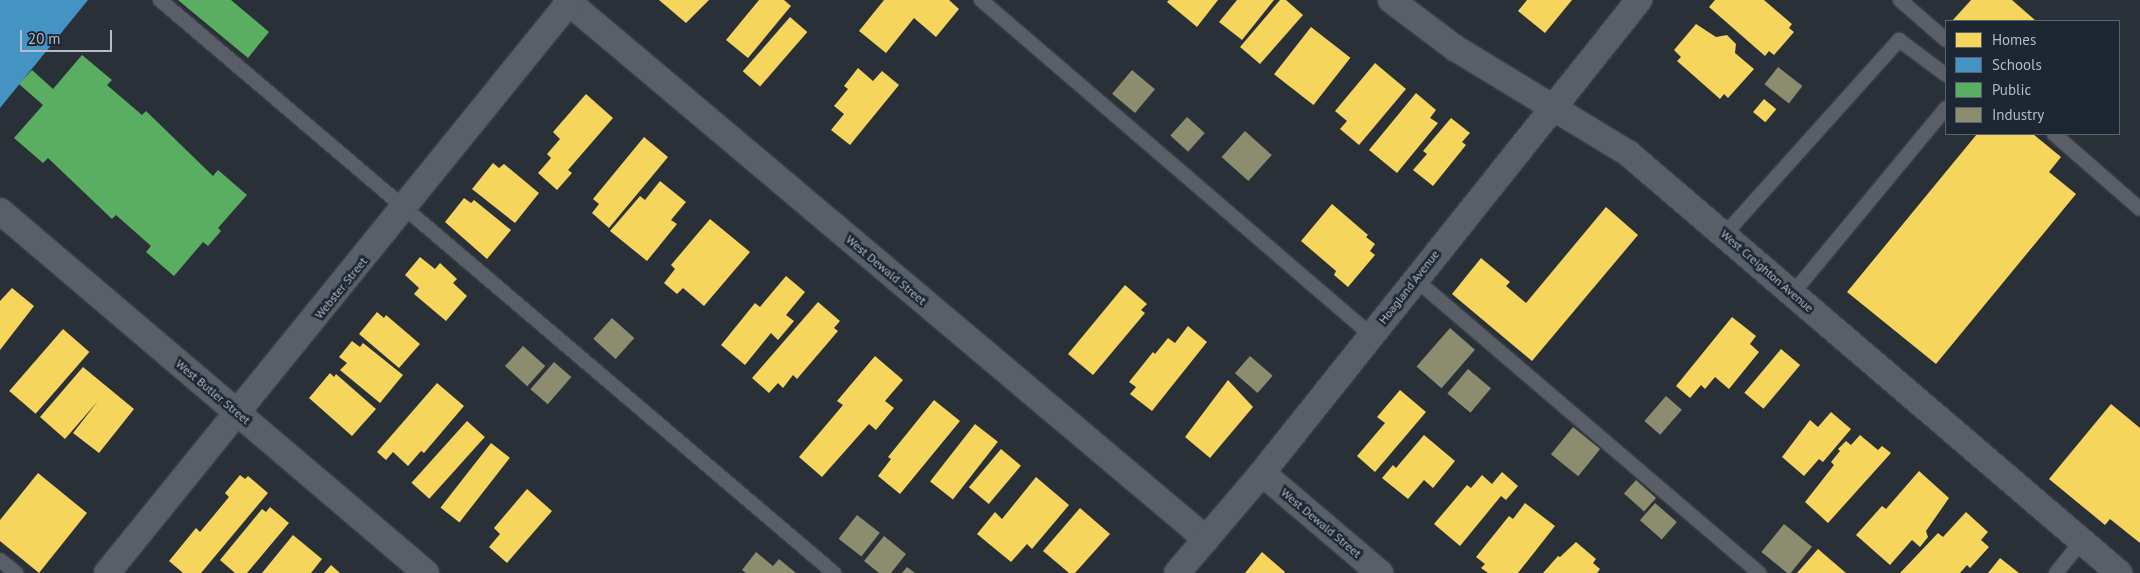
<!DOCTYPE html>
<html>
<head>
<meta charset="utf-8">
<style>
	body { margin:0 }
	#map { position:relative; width:2140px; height:573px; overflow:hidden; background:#2a3038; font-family:"PT Sans",sans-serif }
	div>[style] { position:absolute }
	.homes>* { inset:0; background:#f6d55c; transform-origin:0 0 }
	.schools>* { inset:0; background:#4393c3 }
	.public>* { inset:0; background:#5aae61 }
	.industry>* { inset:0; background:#8c8c6e; transform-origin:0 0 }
	.roads { filter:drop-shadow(0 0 1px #484c53) drop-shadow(0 0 1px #484c53) }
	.service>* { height:14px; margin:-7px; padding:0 7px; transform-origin:7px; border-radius:7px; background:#5a5e66 }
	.minor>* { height:26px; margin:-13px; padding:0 13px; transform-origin:13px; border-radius:13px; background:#5a5e66 }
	span { translate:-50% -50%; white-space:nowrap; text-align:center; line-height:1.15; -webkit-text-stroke:5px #1d2633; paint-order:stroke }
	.street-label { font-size:12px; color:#b4bcc9 }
	.legend { position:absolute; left:1945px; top:20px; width:175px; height:115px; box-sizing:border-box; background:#1d2633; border:1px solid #59626f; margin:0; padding:6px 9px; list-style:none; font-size:15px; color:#b4bcc9 }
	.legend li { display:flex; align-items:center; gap:10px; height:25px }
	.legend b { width:25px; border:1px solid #59626f }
	.scale { position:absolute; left:20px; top:30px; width:92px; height:22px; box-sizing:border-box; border:2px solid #b4bcc9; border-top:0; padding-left:6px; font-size:15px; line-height:18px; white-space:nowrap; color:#b4bcc9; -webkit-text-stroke:4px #1d2633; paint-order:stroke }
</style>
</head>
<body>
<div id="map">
	<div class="homes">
		<div style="clip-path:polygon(659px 0,709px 0,686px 23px)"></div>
		<div style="clip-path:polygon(759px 0,784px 0,791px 6px,748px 58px,726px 40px)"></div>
		<div style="clip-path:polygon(884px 0,949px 0,959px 9px,936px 37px,914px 18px,886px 53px,859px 31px)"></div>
		<div style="clip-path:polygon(1169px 0,1218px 0,1197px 27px,1167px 2px)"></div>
		<div style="clip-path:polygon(1237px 0,1274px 0,1242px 40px,1219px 22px)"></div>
		<div style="clip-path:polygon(1280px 0,1286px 0,1303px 15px,1260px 64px,1240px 47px)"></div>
		<div style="clip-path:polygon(1527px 0,1572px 0,1545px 33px,1518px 11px)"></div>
		<div style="clip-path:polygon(1715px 0,1764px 0,1792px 24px,1789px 28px,1794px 32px,1774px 55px,1769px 51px,1765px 56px,1709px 7px)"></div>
		<div style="clip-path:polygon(1971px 0,2012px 0,2036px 21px,1952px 21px)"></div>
		<div style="left:790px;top:17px;width:23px;height:72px;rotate:41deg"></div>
		<div style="clip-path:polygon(1696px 24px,1716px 37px,1727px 35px,1736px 44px,1735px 53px,1754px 69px,1728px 98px,1724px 94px,1720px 99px,1677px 61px,1681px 57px,1674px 50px)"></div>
		<div style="left:1311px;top:27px;width:50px;height:60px;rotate:38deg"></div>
		<div style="clip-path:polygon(1375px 63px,1406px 89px,1359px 145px,1340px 129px,1347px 121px,1335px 111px)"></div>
		<div style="clip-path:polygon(858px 68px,873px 81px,882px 71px,899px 85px,850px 145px,831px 130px,844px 114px,834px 106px,848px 89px,844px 86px)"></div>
		<div style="clip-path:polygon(1416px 93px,1436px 110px,1430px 118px,1438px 123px,1397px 173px,1369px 150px)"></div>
		<div style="clip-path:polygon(586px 94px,613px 118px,568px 170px,572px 173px,557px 190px,538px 173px,551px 158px,547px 154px,560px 139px,553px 132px)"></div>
		<div style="left:1764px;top:99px;width:16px;height:17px;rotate:40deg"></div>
		<div style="clip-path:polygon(1451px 118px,1470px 133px,1462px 142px,1466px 145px,1433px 186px,1413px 170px,1427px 154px,1423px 151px)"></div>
		<div style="clip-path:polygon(1977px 134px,2033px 134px,2061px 157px,2049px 172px,2076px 194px,1936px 364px,1847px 292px)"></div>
		<div style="clip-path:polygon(644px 137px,668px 157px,609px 228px,592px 213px,599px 204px,593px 199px)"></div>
		<div style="clip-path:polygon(493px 163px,499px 168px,504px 164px,539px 193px,515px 223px,472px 189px)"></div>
		<div style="clip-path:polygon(660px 181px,686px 202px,671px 220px,677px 224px,647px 261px,610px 231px,640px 196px,645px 200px)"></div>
		<div style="clip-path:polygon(464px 198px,471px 203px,474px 200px,511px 230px,487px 259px,445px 222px)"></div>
		<div style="clip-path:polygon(1332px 204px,1368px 235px,1366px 237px,1375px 244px,1370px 251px,1375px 255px,1348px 287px,1334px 275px,1336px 271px,1301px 241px)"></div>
		<div style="clip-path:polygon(1606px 207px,1638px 235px,1532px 361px,1452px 294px,1481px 258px,1510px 282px,1506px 286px,1526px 303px)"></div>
		<div style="clip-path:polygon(710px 219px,750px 252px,704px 306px,683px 288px,677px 294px,664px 283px,675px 269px,671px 265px)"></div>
		<div style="clip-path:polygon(420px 257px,435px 269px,440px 263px,457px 279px,453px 283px,467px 296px,446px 321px,414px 294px,419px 288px,405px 275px)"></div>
		<div style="clip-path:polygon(786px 276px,805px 292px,786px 315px,794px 321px,778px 340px,771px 333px,745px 365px,721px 345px,755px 303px,760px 307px)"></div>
		<div style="clip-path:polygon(1125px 285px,1147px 304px,1141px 310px,1145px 313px,1093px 375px,1068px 354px)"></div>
		<div style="clip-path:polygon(12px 288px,34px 306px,0 350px,0 301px)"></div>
		<div style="clip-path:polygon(818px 302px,840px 321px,834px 328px,838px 331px,797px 379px,793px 375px,783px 388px,778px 383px,769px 393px,752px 378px)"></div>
		<div style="clip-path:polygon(377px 312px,384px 318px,386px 315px,420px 344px,399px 368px,359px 334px)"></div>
		<div style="clip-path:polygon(1732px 317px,1756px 336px,1750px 344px,1759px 352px,1729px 389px,1715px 377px,1705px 389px,1701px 385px,1690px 398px,1676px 386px)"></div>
		<div style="clip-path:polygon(1188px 326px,1207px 342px,1152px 411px,1130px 394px,1136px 387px,1129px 382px,1153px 352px,1155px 354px,1168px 338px,1175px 343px)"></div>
		<div style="left:63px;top:329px;width:35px;height:82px;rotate:41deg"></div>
		<div style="clip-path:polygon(352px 341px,360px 347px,363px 343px,403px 375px,380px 403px,340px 370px,347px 363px,339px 357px)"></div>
		<div style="left:1781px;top:349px;width:25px;height:57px;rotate:40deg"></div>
		<div style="clip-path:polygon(875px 356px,903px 380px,885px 401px,894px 408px,876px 430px,869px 424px,822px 477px,799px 457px,843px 405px,837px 401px)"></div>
		<div style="clip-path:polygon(83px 367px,134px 409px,99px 453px,73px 433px,98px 401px,65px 439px,40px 417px)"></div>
		<div style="clip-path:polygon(330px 373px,334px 377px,336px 374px,376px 409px,352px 436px,309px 398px)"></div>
		<div style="clip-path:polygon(1228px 380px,1253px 407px,1210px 458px,1185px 437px)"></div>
		<div style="clip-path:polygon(437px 383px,464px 406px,424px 453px,421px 451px,408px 466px,393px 452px,386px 460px,377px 452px)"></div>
		<div style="clip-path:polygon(1400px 390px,1426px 412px,1375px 472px,1357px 456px,1385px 423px,1377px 417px)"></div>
		<div style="clip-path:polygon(934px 400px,960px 421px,900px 494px,878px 476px,891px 459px,888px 457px)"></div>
		<div style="clip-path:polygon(2111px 404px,2140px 428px,2140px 543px,2110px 519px,2105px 525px,2049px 479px)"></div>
		<div style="clip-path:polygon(1831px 412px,1851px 429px,1823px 462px,1819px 459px,1804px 476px,1782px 457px,1810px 420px,1818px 427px)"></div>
		<div style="left:467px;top:421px;width:24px;height:83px;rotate:42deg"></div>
		<div style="left:975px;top:424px;width:29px;height:73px;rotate:38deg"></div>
		<div style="clip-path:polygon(1424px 435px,1455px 461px,1433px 488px,1424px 480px,1408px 499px,1382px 478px,1393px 465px,1396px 468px)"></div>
		<div style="clip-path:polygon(1860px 435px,1878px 450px,1882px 446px,1891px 453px,1828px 523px,1805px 502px,1834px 465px,1831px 462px,1840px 451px,1838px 449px,1846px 441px,1851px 445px)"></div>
		<div style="left:491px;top:443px;width:24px;height:82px;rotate:38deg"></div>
		<div style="left:1001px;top:449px;width:26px;height:50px;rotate:40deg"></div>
		<div style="clip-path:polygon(1919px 471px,1949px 498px,1926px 531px,1928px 537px,1920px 547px,1912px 540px,1890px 565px,1856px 535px,1882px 506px,1886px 509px)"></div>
		<div style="clip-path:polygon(1502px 472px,1518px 486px,1506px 500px,1501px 496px,1460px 546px,1434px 524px,1467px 485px,1471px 488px,1482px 475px,1492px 484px)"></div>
		<div style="clip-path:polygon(38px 473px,87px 513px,39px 573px,0 541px,0 520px)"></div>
		<div style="clip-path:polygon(240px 475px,245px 479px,248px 476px,268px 493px,201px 573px,183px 573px,169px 561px,196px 528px,200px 532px,229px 497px,225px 493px)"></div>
		<div style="clip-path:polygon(1036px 477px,1069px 505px,1032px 549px,1027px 544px,1011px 562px,977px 534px,995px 512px,1002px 519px)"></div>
		<div style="clip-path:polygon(527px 489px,552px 511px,507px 563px,489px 547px,500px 534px,494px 528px)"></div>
		<div style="clip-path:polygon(1525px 503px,1555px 526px,1518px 573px,1488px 573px,1481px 568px,1485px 564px,1476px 557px,1509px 516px,1513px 519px)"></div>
		<div style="clip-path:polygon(270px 507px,289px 523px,247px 573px,235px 573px,220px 560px,262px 509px,266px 512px)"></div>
		<div style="clip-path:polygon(1080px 508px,1110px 534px,1075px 573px,1069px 573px,1043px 551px)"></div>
		<div style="clip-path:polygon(1966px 512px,1988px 532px,1981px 540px,1989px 547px,1970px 568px,1967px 565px,1960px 573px,1900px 573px,1938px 533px,1943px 537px)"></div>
		<div style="clip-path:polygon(293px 535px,322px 559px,311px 573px,262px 573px)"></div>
		<div style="clip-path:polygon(1576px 542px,1596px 559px,1593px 563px,1600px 569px,1597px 573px,1543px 573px,1558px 556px,1560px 557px)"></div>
		<div style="clip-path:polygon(1818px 549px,1846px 573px,1797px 573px)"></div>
		<div style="clip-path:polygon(1262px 552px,1285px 572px,1284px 573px,1245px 573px)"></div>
		<div style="clip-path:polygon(2000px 558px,2019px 573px,1988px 573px)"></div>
		<div style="clip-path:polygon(331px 565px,340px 573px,324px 573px)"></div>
	</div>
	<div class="schools">
		<div style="clip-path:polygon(0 0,88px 0,0 108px)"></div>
	</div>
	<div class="public">
		<div style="clip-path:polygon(178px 0,231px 0,269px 32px,248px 58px)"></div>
		<div style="clip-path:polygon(82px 55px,112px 80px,107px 85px,142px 115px,146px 111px,213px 176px,218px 170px,247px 195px,218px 228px,221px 231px,208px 246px,203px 242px,174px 276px,146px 252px,151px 246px,116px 215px,112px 219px,48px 158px,43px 163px,14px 138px,43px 105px,19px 84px,32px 70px,53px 89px)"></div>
	</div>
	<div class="industry">
		<div style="left:1778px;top:67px;width:31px;height:22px;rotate:38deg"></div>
		<div style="left:1132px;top:70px;width:30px;height:31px;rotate:40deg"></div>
		<div style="left:1187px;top:117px;width:24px;height:25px;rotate:42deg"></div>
		<div style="left:1245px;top:131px;width:36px;height:35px;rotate:42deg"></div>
		<div style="left:612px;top:318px;width:30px;height:28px;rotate:42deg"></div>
		<div style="left:1450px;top:328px;width:33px;height:51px;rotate:41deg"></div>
		<div style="left:523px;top:346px;width:30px;height:27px;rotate:42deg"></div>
		<div style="left:1250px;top:356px;width:30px;height:23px;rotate:41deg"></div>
		<div style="left:554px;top:362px;width:23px;height:36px;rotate:41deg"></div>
		<div style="left:1468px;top:369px;width:30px;height:32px;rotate:40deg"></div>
		<div style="left:1666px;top:396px;width:21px;height:33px;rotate:41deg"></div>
		<div style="left:1573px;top:427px;width:35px;height:35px;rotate:39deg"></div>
		<div style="left:1636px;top:480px;width:27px;height:18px;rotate:42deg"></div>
		<div style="left:1655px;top:503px;width:29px;height:23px;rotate:41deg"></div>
		<div style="left:857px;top:515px;width:29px;height:30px;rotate:38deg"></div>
		<div style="left:1784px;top:524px;width:36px;height:36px;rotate:39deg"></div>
		<div style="clip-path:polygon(884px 536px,906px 554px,891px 573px,879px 573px,864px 561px)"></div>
		<div style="clip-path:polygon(756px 552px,773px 566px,779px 559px,796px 573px,746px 573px,742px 570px)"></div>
		<div style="clip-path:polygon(907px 567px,915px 573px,902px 573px)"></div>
	</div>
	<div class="roads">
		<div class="service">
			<div style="left:160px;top:0;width:885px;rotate:40.37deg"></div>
			<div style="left:981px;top:0;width:514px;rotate:40.66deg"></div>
			<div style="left:1900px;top:0;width:61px;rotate:41deg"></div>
			<div style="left:2054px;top:134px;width:114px;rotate:41.1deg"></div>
			<div style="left:1725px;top:234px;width:261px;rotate:-48.1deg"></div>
			<div style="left:1899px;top:40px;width:59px;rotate:36.7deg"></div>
			<div style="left:1415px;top:279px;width:453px;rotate:40.5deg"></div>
			<div style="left:1793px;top:293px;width:240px;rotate:-50.4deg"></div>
			<div style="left:0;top:560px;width:21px;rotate:39deg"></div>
			<div style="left:2056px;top:573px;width:41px;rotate:-50.9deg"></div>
		</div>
		<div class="minor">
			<div style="left:566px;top:0;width:837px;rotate:40.1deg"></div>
			<div style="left:1391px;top:0;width:80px;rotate:36.9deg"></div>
			<div style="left:1455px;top:48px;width:204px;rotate:31.3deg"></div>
			<div style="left:1629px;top:154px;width:645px;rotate:40.53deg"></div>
			<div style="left:0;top:211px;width:559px;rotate:40.36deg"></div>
			<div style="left:1262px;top:473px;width:155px;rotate:40.3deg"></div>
			<div style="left:107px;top:573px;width:737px;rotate:-51deg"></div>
			<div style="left:1177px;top:573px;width:131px;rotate:-49.6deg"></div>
			<div style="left:1262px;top:473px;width:605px;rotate:-51.44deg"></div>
		</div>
	</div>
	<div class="street-label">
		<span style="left:886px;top:270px;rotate:40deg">West Dewald Street</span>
		<span style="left:1767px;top:271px;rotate:41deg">West Creighton Avenue</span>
		<span style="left:1409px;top:287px;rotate:-52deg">Hoagland Avenue</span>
		<span style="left:341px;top:288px;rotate:-51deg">Webster Street</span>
		<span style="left:213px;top:392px;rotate:40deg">West Butler Street</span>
		<span style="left:1321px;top:523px;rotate:40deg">West Dewald Street</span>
	</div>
	<ul class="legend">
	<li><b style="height:14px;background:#f6d55c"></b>Homes</li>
	<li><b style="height:14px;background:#4393c3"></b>Schools</li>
	<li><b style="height:14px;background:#5aae61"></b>Public</li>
	<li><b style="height:14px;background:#8c8c6e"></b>Industry</li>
	</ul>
	<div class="scale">20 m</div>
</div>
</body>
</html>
